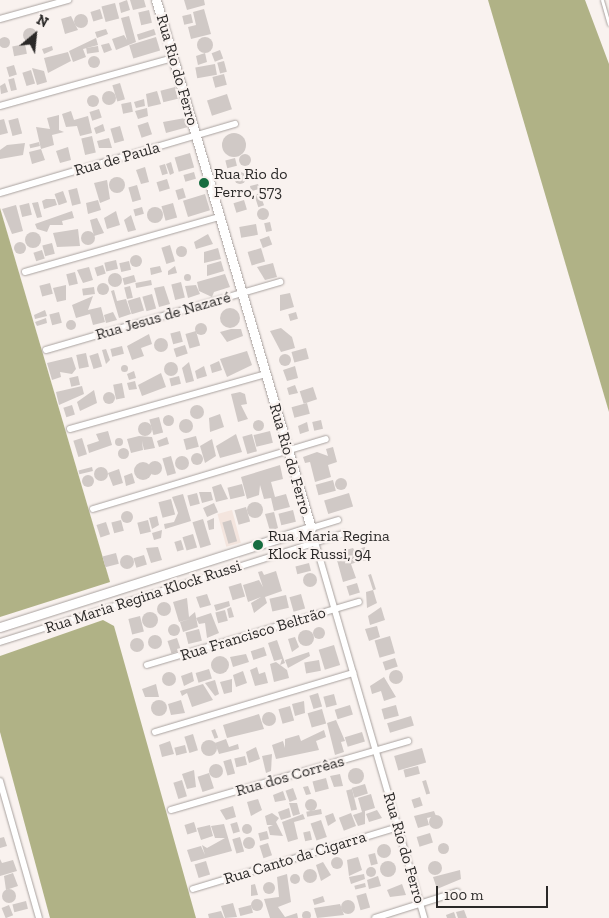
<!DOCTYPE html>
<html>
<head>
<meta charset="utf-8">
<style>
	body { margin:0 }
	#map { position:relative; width:609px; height:918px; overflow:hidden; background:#f9f2ef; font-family:"Zilla Slab",serif }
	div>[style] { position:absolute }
	.built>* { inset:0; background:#f4e5de; transform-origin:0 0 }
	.forest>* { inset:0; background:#b0b286 }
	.building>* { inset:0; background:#d0c9c6; transform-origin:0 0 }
	.round { border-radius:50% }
	.roads { filter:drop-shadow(0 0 1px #a8a19e) drop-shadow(0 0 1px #a8a19e) }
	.service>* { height:3px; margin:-1.5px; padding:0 1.5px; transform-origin:1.5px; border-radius:1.5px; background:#fff }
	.minor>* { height:6px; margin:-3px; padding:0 3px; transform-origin:3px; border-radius:3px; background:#fff }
	.tertiary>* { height:9px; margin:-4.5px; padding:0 4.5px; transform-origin:4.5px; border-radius:4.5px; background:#fff }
	.dots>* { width:14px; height:14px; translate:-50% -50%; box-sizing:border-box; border:2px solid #f9f2ef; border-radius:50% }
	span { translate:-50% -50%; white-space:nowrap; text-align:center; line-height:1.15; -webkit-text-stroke:4.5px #f9f2ef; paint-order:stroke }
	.street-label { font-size:16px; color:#2b2928 }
	.poi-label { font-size:16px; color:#2b2928 }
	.left { translate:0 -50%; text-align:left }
	.north { position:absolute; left:10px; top:10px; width:50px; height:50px; -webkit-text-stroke:4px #f9f2ef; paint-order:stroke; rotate:28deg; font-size:14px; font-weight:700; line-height:20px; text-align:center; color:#2b2928 }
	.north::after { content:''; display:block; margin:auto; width:18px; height:22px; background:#2b2928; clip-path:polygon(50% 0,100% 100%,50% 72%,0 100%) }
	.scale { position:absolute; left:436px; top:886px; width:112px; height:22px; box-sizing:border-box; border:2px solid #2b2928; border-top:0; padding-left:6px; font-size:15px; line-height:18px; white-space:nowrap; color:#2b2928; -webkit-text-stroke:4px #f9f2ef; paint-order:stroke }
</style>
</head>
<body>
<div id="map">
	<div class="built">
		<div style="left:232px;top:510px;width:34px;height:15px;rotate:75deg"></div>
	</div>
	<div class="forest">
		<div style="clip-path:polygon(488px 0,585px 0,609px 64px,609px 412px)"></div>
		<div style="clip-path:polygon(0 208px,110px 582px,0 617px)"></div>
		<div style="clip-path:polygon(103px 620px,114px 626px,196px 918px,50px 918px,0 732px,0 656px)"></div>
	</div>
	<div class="building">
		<div style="clip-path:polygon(127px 0,130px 10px,121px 13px,119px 3px)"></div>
		<div style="clip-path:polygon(130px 0,144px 0,146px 7px,133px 10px)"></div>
		<div style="clip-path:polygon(184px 0,204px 0,205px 5px,187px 10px)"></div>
		<div style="left:115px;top:3px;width:16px;height:14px;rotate:75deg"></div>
		<div style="left:100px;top:9px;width:10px;height:10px;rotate:73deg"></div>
		<div style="clip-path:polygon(204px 9px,211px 34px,191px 39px,188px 27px,196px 25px,193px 12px)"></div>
		<div style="left:149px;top:10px;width:13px;height:11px;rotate:77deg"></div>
		<div style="left:191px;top:14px;width:9px;height:9px;rotate:77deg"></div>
		<div class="round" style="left:74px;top:14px;width:14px;height:14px"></div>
		<div style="clip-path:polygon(71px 16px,78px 30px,65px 34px,61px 19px)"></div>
		<div style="clip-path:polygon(129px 16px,136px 42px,116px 50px,112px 39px,124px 35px,127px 40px,121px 18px)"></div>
		<div class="round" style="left:23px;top:28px;width:14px;height:14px"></div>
		<div style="clip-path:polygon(106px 29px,108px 34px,97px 38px,95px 32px)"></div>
		<div style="left:154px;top:29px;width:6px;height:18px;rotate:72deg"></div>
		<div class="round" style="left:-1.5px;top:36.5px;width:11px;height:11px"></div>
		<div style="left:156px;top:37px;width:14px;height:28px;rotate:73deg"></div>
		<div class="round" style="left:197px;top:37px;width:16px;height:16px"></div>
		<div style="clip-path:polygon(96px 38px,98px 45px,83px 49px,86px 57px,73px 62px,69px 51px)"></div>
		<div style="clip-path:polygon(109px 43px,112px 50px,104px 53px,101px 45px)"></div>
		<div style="left:25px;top:44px;width:10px;height:13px;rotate:79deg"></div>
		<div style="clip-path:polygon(52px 46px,53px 50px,44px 54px,42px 49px)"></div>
		<div style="left:98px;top:46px;width:6px;height:12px;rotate:81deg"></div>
		<div style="left:220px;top:50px;width:9px;height:9px;rotate:69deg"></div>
		<div style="clip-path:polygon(68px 52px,71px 61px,48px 73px,44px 58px)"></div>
		<div style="clip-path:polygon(205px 53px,207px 62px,198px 65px,196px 56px)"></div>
		<div class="round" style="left:88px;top:56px;width:12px;height:12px"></div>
		<div style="left:224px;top:61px;width:11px;height:7px;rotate:75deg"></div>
		<div style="left:215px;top:64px;width:11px;height:20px;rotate:80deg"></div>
		<div style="left:14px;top:65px;width:10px;height:8px;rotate:73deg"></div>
		<div style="clip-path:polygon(32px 68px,44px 71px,47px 82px,37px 85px)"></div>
		<div style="left:31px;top:70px;width:14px;height:9px;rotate:73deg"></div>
		<div style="left:224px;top:74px;width:11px;height:12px;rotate:75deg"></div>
		<div style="left:14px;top:78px;width:12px;height:6px;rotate:76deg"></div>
		<div style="clip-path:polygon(5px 83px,8px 92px,1px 94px,0 86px)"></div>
		<div style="left:120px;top:83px;width:17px;height:8px;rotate:73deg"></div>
		<div style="left:175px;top:87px;width:12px;height:15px;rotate:76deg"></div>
		<div style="clip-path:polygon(157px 91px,161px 104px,148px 107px,146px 94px)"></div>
		<div class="round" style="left:102px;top:91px;width:14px;height:14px"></div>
		<div style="left:227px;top:94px;width:16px;height:21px;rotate:72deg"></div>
		<div class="round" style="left:87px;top:95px;width:12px;height:12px"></div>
		<div style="clip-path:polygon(144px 99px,145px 106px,136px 108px,134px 102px)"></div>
		<div style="left:131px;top:102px;width:10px;height:10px;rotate:79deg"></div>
		<div style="clip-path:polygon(147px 108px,148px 116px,138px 119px,135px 111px)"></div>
		<div style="left:99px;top:109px;width:9px;height:10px;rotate:72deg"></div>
		<div style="clip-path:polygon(71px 111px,74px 120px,88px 116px,92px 133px,80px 136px,77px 126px,66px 127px,62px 114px)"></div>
		<div style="clip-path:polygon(59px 115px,59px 130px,64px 132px,52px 135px,54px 145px,41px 149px,36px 127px,50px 129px,47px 118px)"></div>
		<div style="left:18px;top:118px;width:16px;height:10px;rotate:75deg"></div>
		<div style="clip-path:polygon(185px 118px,188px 127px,166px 133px,163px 122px)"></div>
		<div style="clip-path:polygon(4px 119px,8px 133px,0 135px,0 120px)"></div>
		<div style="left:148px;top:122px;width:13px;height:11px;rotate:72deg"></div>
		<div style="clip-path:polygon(103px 124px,105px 131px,96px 134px,94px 128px)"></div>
		<div style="left:120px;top:126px;width:15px;height:10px;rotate:74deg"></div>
		<div class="round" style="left:222px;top:133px;width:24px;height:24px"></div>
		<div style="left:92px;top:136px;width:17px;height:11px;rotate:77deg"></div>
		<div style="clip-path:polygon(109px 138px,112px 148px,99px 148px,97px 141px)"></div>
		<div style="left:39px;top:142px;width:4px;height:10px;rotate:76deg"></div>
		<div style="clip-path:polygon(25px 143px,23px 155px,0 159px,0 150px,7px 145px)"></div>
		<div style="clip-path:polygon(68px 147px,71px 160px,60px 163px,56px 151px)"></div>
		<div style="clip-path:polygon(41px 149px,45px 160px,32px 164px,29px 152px)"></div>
		<div style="left:190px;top:153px;width:15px;height:16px;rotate:74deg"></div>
		<div class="round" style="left:239px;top:154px;width:12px;height:12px"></div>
		<div style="left:235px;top:158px;width:8px;height:10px;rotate:76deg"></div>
		<div style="clip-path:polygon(171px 162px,174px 173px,170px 175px,166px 164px)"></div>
		<div style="left:165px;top:164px;width:10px;height:6px;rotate:73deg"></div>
		<div style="clip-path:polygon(145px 167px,149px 182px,141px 184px,136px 170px)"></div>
		<div class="round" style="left:234px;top:172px;width:12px;height:12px"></div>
		<div style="left:194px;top:172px;width:7px;height:11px;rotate:74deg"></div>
		<div class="round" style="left:109px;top:177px;width:16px;height:16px"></div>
		<div style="left:167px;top:179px;width:10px;height:11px;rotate:73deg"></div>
		<div style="clip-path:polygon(107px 180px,110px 199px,100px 203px,94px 183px)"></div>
		<div style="clip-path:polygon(258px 184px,260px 189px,251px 191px,250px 186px)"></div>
		<div style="left:137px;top:185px;width:15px;height:9px;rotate:74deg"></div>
		<div style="left:77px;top:188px;width:16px;height:9px;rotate:76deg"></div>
		<div style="left:183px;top:188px;width:10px;height:8px;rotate:73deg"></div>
		<div style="left:63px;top:191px;width:12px;height:9px;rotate:70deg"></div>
		<div style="left:260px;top:193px;width:13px;height:6px;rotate:72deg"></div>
		<div style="left:205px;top:194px;width:17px;height:23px;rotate:73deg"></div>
		<div style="clip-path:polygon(46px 199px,55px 199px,57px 205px,44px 209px,42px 201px)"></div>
		<div style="clip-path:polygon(98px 200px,101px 210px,88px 214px,86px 203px)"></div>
		<div style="left:244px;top:200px;width:10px;height:11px;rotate:73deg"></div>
		<div style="clip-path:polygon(38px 202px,42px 217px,37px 218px,32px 203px)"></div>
		<div style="left:29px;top:203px;width:12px;height:10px;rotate:76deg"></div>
		<div style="left:173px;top:203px;width:15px;height:12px;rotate:74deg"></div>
		<div style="clip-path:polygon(16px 205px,23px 231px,12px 234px,2px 209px)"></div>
		<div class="round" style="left:147px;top:207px;width:16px;height:16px"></div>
		<div style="left:142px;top:207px;width:7px;height:9px;rotate:74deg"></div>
		<div class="round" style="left:257px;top:208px;width:12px;height:12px"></div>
		<div style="clip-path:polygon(72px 211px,74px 218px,62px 221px,63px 225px,50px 225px,47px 232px,37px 229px,35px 224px)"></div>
		<div style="clip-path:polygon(116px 211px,120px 225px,107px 229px,104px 218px)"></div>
		<div style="clip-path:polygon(131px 215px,136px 230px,128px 232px,124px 220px)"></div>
		<div style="clip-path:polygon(97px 218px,104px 233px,94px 236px,90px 220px)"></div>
		<div style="left:270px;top:222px;width:9px;height:6px;rotate:77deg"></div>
		<div style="left:256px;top:224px;width:11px;height:17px;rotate:80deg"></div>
		<div style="clip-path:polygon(78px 229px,80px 246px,57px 247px,53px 233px)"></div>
		<div class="round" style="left:81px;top:231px;width:14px;height:14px"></div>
		<div class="round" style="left:25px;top:232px;width:16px;height:16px"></div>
		<div style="clip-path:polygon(208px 234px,213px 244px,196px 249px,194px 242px)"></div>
		<div style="left:269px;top:236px;width:9px;height:10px;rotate:69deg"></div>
		<div class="round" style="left:14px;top:242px;width:12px;height:12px"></div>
		<div style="left:52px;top:243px;width:11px;height:10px;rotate:75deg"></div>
		<div style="left:170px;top:245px;width:17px;height:9px;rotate:73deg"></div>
		<div class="round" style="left:175.5px;top:245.5px;width:11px;height:11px"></div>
		<div style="clip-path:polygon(218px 248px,221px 259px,204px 263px,204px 252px)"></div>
		<div style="left:261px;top:248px;width:14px;height:14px;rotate:73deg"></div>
		<div style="left:42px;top:250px;width:9px;height:9px;rotate:72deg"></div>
		<div class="round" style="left:130px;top:255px;width:12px;height:12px"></div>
		<div style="left:116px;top:260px;width:9px;height:12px;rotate:77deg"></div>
		<div style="left:129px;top:261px;width:9px;height:10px;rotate:77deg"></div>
		<div style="clip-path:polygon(221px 261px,224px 271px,207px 276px,207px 265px)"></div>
		<div style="clip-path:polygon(273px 263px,277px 277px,265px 280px,257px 267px)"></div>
		<div style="left:103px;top:265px;width:9px;height:9px;rotate:72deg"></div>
		<div style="clip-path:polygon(160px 266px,162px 272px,151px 275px,150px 268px)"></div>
		<div style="clip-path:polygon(175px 266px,177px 273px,168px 275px,168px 271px)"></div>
		<div style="clip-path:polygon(89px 267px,93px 280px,83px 283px,77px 270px)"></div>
		<div style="left:75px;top:272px;width:12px;height:9px;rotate:76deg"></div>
		<div class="round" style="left:108px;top:273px;width:14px;height:14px"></div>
		<div class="round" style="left:183.5px;top:273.5px;width:7px;height:7px"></div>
		<div style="clip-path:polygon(225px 274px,230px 287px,214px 292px,212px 297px,199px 291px,197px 282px)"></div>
		<div style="left:134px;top:275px;width:7px;height:12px;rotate:74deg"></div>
		<div style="left:151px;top:280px;width:5px;height:16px;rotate:79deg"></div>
		<div style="left:181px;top:282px;width:16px;height:10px;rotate:76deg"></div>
		<div class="round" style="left:97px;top:283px;width:12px;height:12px"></div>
		<div style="left:50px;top:283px;width:11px;height:11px;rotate:75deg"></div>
		<div style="clip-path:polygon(66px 285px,66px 300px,57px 302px,53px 288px)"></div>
		<div style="clip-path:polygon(196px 285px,200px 294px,188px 298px,185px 286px)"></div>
		<div style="left:130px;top:286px;width:12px;height:6px;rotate:76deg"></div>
		<div style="clip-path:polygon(164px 286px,170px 304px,159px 307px,154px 288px)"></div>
		<div style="left:94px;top:287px;width:7px;height:12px;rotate:82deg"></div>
		<div style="clip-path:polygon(114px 290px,117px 301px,126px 299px,131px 314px,119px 318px,111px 291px)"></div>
		<div style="clip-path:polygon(290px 293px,294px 307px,280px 311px,280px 295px)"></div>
		<div style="left:152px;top:294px;width:15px;height:10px;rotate:74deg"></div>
		<div style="clip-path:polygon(93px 296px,88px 310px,101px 307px,105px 322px,93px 325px,90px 314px,76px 318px,72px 305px)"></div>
		<div style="left:140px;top:297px;width:14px;height:13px;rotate:73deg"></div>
		<div class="round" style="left:220px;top:308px;width:20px;height:20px"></div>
		<div style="clip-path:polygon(45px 310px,47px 316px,35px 319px,34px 315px)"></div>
		<div style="left:59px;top:312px;width:11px;height:10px;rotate:75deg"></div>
		<div style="clip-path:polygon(113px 312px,117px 320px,106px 323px,104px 315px)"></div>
		<div style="left:296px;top:312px;width:7px;height:8px;rotate:74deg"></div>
		<div style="clip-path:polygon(46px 318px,47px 323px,37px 326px,35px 322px)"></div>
		<div class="round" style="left:66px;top:320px;width:10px;height:10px"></div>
		<div class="round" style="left:195px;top:323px;width:12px;height:12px"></div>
		<div style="clip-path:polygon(281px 328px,292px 337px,295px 348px,281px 352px,270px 331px)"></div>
		<div style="clip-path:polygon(231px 329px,241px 329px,243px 336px,227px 342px,220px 332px)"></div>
		<div style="left:180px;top:331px;width:11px;height:10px;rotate:75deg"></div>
		<div style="left:196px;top:331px;width:15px;height:11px;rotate:74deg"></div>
		<div style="clip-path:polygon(149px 334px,152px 344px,141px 348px,144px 356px,132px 360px,127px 346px)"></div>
		<div class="round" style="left:154px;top:338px;width:14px;height:14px"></div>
		<div style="left:185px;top:345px;width:9px;height:12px;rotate:72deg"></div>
		<div style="left:122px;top:346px;width:8px;height:12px;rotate:76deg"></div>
		<div style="left:306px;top:348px;width:11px;height:15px;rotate:75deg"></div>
		<div style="clip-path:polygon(106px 349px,110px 360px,106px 364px,102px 350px)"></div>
		<div style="clip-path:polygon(247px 351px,252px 365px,227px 377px,220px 359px)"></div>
		<div style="left:86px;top:353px;width:14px;height:10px;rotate:78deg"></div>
		<div style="left:98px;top:353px;width:14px;height:9px;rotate:73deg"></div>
		<div class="round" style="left:279px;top:354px;width:12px;height:12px"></div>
		<div style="clip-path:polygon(72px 357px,76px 369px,72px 374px,60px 372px,61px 377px,52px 380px,47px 363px)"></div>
		<div style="clip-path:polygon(219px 361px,222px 370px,212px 373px,210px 365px)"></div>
		<div style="clip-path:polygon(189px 362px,194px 381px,186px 383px,182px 368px)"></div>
		<div class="round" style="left:164px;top:362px;width:14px;height:14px"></div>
		<div class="round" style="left:120.5px;top:364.5px;width:7px;height:7px"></div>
		<div style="clip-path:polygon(204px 366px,207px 376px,197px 379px,195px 371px)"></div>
		<div style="clip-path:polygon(295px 366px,298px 378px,287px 381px,283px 370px)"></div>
		<div style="clip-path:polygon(134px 371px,136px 378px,129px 380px,127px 374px)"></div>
		<div style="clip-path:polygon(161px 373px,166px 387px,142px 396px,138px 385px)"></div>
		<div style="left:78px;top:376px;width:9px;height:9px;rotate:77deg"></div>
		<div style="left:179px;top:376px;width:8px;height:10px;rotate:76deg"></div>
		<div style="clip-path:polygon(135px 381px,137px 389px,129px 390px,127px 383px)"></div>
		<div style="left:122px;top:383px;width:15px;height:9px;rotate:79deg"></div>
		<div style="clip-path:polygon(295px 385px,298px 393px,289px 395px,287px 388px)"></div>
		<div style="clip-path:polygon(82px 386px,84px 394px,59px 405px,56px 392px)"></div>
		<div style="left:313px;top:387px;width:13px;height:14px;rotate:72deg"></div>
		<div style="clip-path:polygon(94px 390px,97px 403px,80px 411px,77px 402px)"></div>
		<div class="round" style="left:103px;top:392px;width:12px;height:12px"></div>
		<div style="clip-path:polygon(240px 392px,245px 394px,247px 404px,241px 405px,248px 419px,238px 422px,231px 394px)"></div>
		<div style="left:307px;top:403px;width:11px;height:16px;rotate:75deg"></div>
		<div class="round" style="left:190px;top:405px;width:14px;height:14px"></div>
		<div style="left:72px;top:405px;width:10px;height:9px;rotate:73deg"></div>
		<div style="clip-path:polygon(220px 414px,224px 427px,210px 432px,209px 418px)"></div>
		<div class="round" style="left:162.5px;top:414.5px;width:11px;height:11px"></div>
		<div style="left:159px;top:417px;width:16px;height:10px;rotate:75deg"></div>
		<div class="round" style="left:252.5px;top:419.5px;width:11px;height:11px"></div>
		<div class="round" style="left:179px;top:419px;width:14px;height:14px"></div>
		<div style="left:321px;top:420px;width:9px;height:9px;rotate:77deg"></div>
		<div style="clip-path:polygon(307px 422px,309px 431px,300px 434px,298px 426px)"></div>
		<div class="round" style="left:138px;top:422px;width:14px;height:14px"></div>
		<div style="clip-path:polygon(108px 431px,112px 445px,89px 453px,87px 445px,99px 441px,96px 434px)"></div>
		<div style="left:270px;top:431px;width:12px;height:17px;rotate:76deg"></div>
		<div style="clip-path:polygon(236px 434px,242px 452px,220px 458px,216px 446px)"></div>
		<div style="left:252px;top:434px;width:18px;height:10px;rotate:74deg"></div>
		<div style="clip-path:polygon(139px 436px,152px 437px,155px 448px,144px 450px,142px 441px,143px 450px,131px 453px,127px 439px)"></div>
		<div style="left:196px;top:436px;width:11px;height:13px;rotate:75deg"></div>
		<div style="clip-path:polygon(167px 437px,169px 444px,159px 447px,157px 441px)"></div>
		<div style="left:82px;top:438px;width:17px;height:9px;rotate:73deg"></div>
		<div class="round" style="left:115px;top:438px;width:8px;height:8px"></div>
		<div style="clip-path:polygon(212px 439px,216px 456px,205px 463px,200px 446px)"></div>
		<div style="clip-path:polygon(333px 447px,337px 462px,328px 465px,331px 477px,315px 482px,310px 462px,305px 463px,303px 457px,317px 452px,328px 456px,326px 449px)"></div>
		<div class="round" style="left:117.5px;top:447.5px;width:11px;height:11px"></div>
		<div class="round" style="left:191px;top:453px;width:12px;height:12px"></div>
		<div style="left:171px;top:456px;width:18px;height:9px;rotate:74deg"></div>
		<div class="round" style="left:175px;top:456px;width:14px;height:14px"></div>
		<div class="round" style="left:148px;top:461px;width:14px;height:14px"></div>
		<div class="round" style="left:134px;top:462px;width:18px;height:18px"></div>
		<div style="clip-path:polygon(280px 465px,283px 479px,271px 482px,275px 497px,286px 494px,290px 507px,274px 511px,271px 498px,264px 499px,260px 485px,259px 495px,247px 499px,241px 477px)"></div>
		<div style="left:92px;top:467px;width:4px;height:14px;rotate:76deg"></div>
		<div class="round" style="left:94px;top:467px;width:14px;height:14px"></div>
		<div style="clip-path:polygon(119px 469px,123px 483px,113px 486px,108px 473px)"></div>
		<div style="clip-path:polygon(132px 473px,135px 483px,126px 486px,124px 476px)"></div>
		<div class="round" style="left:82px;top:475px;width:12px;height:12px"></div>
		<div class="round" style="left:335px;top:478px;width:12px;height:12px"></div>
		<div style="left:333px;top:480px;width:11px;height:18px;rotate:75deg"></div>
		<div style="clip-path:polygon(221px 484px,228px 499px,216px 502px,212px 487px)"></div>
		<div style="left:242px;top:484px;width:12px;height:15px;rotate:76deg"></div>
		<div style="clip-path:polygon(199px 492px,211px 492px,213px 500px,202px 503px)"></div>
		<div style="left:197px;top:493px;width:11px;height:10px;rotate:75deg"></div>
		<div style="left:349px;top:493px;width:14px;height:26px;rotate:73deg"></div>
		<div style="clip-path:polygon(183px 494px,191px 521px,165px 529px,164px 524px,174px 522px,178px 513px,172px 497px)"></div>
		<div style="left:171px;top:499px;width:16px;height:13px;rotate:75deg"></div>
		<div class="round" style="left:247px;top:502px;width:16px;height:16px"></div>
		<div style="left:214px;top:503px;width:10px;height:12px;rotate:66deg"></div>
		<div style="left:246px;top:507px;width:15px;height:12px;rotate:74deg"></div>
		<div style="left:293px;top:510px;width:12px;height:15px;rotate:76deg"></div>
		<div class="round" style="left:121px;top:511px;width:12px;height:12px"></div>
		<div style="clip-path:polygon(274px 512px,278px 528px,270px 531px,265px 514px)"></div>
		<div style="clip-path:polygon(157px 516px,159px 525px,152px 529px,149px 518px)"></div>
		<div style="clip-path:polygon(214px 518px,214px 529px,209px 530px,207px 521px)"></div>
		<div style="left:203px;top:519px;width:27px;height:11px;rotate:73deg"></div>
		<div style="left:121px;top:520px;width:11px;height:10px;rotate:75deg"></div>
		<div style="left:148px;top:520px;width:12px;height:11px;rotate:76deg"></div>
		<div style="left:231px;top:520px;width:22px;height:9px;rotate:74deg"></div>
		<div style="left:106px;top:522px;width:13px;height:10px;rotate:72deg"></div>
		<div style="clip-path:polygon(162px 530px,161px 538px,154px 540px,152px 533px)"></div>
		<div style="left:193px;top:534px;width:14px;height:11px;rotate:73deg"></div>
		<div style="left:181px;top:540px;width:10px;height:7px;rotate:73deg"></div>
		<div style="clip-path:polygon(158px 547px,162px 560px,151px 563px,146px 548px)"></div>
		<div style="clip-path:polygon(365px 547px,368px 560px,362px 561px,358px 549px)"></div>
		<div style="clip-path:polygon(353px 548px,361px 561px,351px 564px,356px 578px,343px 582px,335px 553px)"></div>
		<div style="left:116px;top:553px;width:11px;height:14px;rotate:75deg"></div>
		<div style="left:144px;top:555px;width:10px;height:11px;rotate:73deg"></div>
		<div class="round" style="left:120px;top:555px;width:14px;height:14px"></div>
		<div style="left:309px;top:563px;width:8px;height:14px;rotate:76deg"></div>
		<div style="clip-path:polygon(262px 571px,264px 575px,276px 571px,282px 591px,265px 597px,267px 603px,254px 613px,251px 603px,261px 597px,248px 602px,243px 585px,259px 580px,263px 587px,258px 572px)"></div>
		<div class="round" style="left:303px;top:573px;width:14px;height:14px"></div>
		<div style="left:371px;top:574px;width:16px;height:3px;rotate:72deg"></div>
		<div style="left:241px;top:583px;width:14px;height:13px;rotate:73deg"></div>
		<div style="left:357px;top:583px;width:10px;height:11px;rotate:73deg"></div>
		<div style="clip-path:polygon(373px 590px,377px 603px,367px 608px,366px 592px)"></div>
		<div style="clip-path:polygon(207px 594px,211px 605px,200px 608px,196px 597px)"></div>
		<div style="left:301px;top:594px;width:15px;height:12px;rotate:74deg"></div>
		<div style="left:286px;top:595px;width:13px;height:17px;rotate:77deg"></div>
		<div style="clip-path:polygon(187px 598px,189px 617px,195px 612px,198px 627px,183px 632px,180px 622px,190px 619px,179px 622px,173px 602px)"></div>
		<div style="clip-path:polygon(229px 601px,230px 606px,216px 611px,214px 605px)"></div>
		<div class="round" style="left:157px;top:602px;width:14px;height:14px"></div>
		<div style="clip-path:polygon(231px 607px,234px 617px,229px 618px,227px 609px)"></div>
		<div style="clip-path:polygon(381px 607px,385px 620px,370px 625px,368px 616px)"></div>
		<div style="left:225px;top:610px;width:11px;height:10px;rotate:75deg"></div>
		<div class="round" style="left:142px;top:612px;width:16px;height:16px"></div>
		<div style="clip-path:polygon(211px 613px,219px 633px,207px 638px,205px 623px,199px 624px,196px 618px)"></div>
		<div style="left:140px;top:616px;width:16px;height:12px;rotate:76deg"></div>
		<div class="round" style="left:168px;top:624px;width:12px;height:12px"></div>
		<div style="clip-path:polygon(377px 626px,380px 637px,369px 641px,365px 629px)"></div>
		<div class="round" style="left:313px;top:627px;width:12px;height:12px"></div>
		<div style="left:199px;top:629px;width:12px;height:14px;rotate:76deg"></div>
		<div class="round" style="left:298px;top:630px;width:16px;height:16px"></div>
		<div class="round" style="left:148px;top:635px;width:14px;height:14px"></div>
		<div style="left:390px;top:636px;width:18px;height:16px;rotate:74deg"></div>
		<div style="clip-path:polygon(295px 637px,299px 647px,292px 652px,288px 639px)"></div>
		<div style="left:177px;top:638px;width:13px;height:10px;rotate:72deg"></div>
		<div class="round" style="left:130px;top:638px;width:14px;height:14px"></div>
		<div style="clip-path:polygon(277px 640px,285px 663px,280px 665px,282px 659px,274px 661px,268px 643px)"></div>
		<div style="left:334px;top:645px;width:21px;height:16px;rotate:73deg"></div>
		<div style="left:264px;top:647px;width:9px;height:14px;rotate:72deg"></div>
		<div style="clip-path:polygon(309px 652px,310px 656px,288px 668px,285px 660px)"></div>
		<div style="clip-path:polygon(246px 654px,249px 662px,233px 667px,230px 657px)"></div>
		<div class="round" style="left:211px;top:656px;width:18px;height:18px"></div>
		<div style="left:395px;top:658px;width:9px;height:13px;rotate:72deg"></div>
		<div style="left:319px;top:660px;width:11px;height:15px;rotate:80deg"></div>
		<div style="clip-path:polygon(276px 662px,287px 670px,289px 678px,274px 682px,270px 664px)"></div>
		<div style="clip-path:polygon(257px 667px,259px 674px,265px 672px,268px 683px,255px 686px,250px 670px)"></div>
		<div style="left:209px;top:669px;width:10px;height:14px;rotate:73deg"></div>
		<div class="round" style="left:389px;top:670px;width:14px;height:14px"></div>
		<div style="clip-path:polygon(243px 671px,247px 683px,236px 687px,233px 675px)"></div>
		<div style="clip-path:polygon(192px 672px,194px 681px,184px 686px,181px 676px)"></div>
		<div class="round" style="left:162px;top:672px;width:14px;height:14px"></div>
		<div style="clip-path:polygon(384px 677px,396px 697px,384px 701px,381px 691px,372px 694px,370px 686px)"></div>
		<div style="clip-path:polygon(232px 679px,232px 692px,224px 694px,220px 682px)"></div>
		<div style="clip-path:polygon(215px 680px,219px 694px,215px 696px,205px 683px)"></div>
		<div style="clip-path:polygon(156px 684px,159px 697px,145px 697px,142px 689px)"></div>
		<div style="clip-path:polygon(203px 684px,213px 700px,192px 707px,187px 693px,182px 696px,180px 691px)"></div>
		<div style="left:318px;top:693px;width:14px;height:9px;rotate:73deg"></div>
		<div style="left:334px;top:694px;width:11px;height:11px;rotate:75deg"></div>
		<div class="round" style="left:151px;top:700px;width:16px;height:16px"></div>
		<div style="clip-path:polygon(181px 700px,185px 713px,171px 715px,168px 704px)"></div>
		<div style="clip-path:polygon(304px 701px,305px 713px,295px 716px,292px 704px)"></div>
		<div style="left:350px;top:705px;width:10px;height:16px;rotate:73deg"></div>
		<div style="left:396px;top:705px;width:11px;height:15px;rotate:75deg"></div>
		<div style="left:290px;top:706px;width:15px;height:12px;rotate:74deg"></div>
		<div style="left:322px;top:709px;width:15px;height:15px;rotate:74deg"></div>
		<div class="round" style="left:262px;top:712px;width:14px;height:14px"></div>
		<div style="clip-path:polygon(259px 714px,264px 729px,227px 738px,223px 725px)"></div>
		<div style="left:411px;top:716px;width:10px;height:25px;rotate:73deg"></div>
		<div style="clip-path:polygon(336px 720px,345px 741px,341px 742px,344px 752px,335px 755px,327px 723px)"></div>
		<div style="left:215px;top:729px;width:9px;height:4px;rotate:69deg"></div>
		<div style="clip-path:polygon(324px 730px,326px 737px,316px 741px,319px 750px,276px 759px,272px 745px,283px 741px,285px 748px,285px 739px,299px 735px,301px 741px)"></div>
		<div style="left:362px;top:732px;width:10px;height:18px;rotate:73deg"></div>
		<div style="left:193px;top:734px;width:17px;height:9px;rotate:73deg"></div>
		<div style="clip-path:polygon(226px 739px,229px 747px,238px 744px,239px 749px,219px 754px,215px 743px)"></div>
		<div class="round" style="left:201px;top:740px;width:16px;height:16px"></div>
		<div style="clip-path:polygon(170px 741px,174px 754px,162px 757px,159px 745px)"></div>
		<div style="left:185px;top:745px;width:8px;height:11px;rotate:76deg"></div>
		<div style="clip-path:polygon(256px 747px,260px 759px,249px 763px,246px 752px)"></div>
		<div style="left:422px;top:748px;width:15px;height:29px;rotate:74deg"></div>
		<div style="clip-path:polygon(272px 754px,271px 771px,266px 773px,262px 756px)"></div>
		<div style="left:245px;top:756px;width:9px;height:11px;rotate:77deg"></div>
		<div style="left:231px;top:759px;width:15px;height:8px;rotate:74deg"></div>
		<div class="round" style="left:209px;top:764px;width:14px;height:14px"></div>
		<div style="left:418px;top:766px;width:8px;height:15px;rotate:76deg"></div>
		<div class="round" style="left:348px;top:768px;width:16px;height:16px"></div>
		<div style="clip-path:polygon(194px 770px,196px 787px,187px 789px,182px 774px)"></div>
		<div style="left:209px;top:773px;width:16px;height:12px;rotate:72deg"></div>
		<div style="clip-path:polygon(340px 774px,343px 786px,334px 787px,330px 776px)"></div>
		<div style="left:326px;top:778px;width:11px;height:14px;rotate:75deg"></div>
		<div style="left:182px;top:780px;width:17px;height:9px;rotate:73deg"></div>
		<div style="left:426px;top:780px;width:14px;height:4px;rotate:73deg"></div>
		<div style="left:365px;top:784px;width:10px;height:14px;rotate:73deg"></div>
		<div style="clip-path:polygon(308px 786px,311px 794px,306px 795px,303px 787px)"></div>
		<div style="left:293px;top:788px;width:12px;height:8px;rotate:70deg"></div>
		<div style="left:352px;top:789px;width:21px;height:6px;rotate:76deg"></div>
		<div style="clip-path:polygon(283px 791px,286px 800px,275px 802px,273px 795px)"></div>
		<div style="clip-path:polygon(371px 794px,375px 808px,365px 811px,365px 824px,358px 826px,353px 815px,362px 812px,358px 798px)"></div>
		<div style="left:420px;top:797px;width:9px;height:9px;rotate:72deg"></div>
		<div class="round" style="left:305px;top:799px;width:12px;height:12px"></div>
		<div style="clip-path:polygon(258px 799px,262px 810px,251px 816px,247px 802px)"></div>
		<div style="clip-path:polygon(289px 803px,297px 803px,300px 814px,293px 816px)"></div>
		<div style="clip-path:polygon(233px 806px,236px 817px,226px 820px,220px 810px)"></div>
		<div style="clip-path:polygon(289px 808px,291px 817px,281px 820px,278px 812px)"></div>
		<div style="left:321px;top:809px;width:5px;height:15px;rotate:79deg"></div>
		<div style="clip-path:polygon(377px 810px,382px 818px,369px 822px,366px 814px)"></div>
		<div style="clip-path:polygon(434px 811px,436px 816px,427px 818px,429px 825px,418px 828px,414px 816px)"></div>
		<div style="clip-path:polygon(272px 813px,279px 818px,276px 822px,283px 836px,270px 835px,268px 827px,273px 825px,267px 825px,265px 816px)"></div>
		<div style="clip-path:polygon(333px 813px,336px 821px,328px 826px,325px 816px)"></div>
		<div style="left:351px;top:813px;width:14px;height:13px;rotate:69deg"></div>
		<div style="clip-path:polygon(303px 814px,305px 819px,294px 822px,298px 839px,288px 842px,282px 822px)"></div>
		<div class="round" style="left:429px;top:815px;width:14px;height:14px"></div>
		<div style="left:321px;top:820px;width:18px;height:11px;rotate:71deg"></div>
		<div style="left:194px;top:822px;width:10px;height:10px;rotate:73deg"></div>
		<div style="left:237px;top:822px;width:10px;height:7px;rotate:73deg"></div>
		<div style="clip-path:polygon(224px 824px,232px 851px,191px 862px,187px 850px,201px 846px,205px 855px,202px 845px,207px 848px,225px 838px,215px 838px,211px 826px)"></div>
		<div class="round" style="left:242px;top:824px;width:10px;height:10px"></div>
		<div style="clip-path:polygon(210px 825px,213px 836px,201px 840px,197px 828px)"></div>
		<div style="left:267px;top:831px;width:8px;height:9px;rotate:76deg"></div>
		<div style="left:310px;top:831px;width:9px;height:7px;rotate:77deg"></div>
		<div style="left:430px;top:833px;width:10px;height:14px;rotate:73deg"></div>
		<div style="clip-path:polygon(4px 837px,7px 846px,0 848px,0 838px)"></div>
		<div style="left:240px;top:837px;width:15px;height:8px;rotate:74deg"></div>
		<div class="round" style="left:243px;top:837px;width:12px;height:12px"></div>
		<div class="round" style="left:437.5px;top:842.5px;width:11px;height:11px"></div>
		<div style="left:268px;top:843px;width:13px;height:9px;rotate:72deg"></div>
		<div class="round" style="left:377px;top:844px;width:14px;height:14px"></div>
		<div style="left:375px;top:853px;width:11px;height:7px;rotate:75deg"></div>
		<div style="clip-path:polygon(358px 857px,362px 870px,349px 876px,347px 860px)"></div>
		<div class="round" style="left:331px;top:857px;width:12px;height:12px"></div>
		<div style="clip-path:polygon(0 859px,2px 863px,13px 860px,17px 871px,0 876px)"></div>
		<div style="left:206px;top:861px;width:14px;height:12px;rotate:73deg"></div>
		<div class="round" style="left:428px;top:861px;width:14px;height:14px"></div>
		<div class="round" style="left:380px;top:861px;width:16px;height:16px"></div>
		<div style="clip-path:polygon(323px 862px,331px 875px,321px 881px,316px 865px)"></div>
		<div class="round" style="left:366px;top:867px;width:10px;height:10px"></div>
		<div class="round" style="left:303px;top:869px;width:14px;height:14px"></div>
		<div style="clip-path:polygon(460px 870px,461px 879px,437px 889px,433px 877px)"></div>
		<div style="clip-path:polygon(13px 873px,18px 886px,6px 890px,4px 876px)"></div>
		<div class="round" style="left:290px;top:874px;width:10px;height:10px"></div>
		<div style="clip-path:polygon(287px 874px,291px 902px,278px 907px,285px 917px,297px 913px,298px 918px,270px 918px,264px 899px,279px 897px,277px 877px)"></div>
		<div style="clip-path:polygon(364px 874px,365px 879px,351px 884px,349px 877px)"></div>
		<div style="clip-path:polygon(378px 876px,381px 886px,369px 889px,367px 880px)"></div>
		<div class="round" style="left:263px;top:882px;width:12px;height:12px"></div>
		<div style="left:365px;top:883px;width:4px;height:11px;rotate:76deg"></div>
		<div style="clip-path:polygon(255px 884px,258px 895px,251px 896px,251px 885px)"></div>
		<div style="clip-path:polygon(402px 884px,406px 895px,390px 897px,387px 890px)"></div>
		<div class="round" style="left:2px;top:889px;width:14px;height:14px"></div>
		<div style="left:366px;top:893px;width:15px;height:10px;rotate:74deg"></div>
		<div style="left:323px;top:896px;width:6px;height:11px;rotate:72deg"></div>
		<div class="round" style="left:251px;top:899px;width:12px;height:12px"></div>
		<div class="round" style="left:341px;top:900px;width:14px;height:14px"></div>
		<div style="left:26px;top:901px;width:8px;height:14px;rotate:76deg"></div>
		<div style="clip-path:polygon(233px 903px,237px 917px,225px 918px,221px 906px)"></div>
		<div style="clip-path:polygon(340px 904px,344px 915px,317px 918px,314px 908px)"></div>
		<div style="left:9px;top:905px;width:11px;height:8px;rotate:68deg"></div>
		<div style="left:251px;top:905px;width:8px;height:13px;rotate:76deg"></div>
		<div style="clip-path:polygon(464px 910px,467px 918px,458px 918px,456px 912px)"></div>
		<div class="round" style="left:301.5px;top:910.5px;width:9px;height:9px"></div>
		<div style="clip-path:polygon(221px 911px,224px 918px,209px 918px,208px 914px)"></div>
		<div style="clip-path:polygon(454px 912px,456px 918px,447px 918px,446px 915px)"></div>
	</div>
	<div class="roads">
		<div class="service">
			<div style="left:602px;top:0;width:25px;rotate:74deg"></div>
		</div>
		<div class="minor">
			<div style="left:0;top:19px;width:71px;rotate:-15.6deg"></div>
			<div style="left:0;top:106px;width:180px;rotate:-15.5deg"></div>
			<div style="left:0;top:193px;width:245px;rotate:-16.4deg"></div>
			<div style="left:25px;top:272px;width:203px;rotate:-15.8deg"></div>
			<div style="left:46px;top:350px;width:244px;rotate:-16.2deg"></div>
			<div style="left:70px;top:429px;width:204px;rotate:-15.7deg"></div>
			<div style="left:93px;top:509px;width:243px;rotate:-16.7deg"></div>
			<div style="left:338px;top:520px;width:28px;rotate:163deg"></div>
			<div style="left:311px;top:528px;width:406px;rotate:73.8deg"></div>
			<div style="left:0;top:642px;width:360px;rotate:-17.5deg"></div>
			<div style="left:147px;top:665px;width:221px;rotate:-16.6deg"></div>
			<div style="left:155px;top:732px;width:207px;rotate:-16.6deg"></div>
			<div style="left:0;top:781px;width:142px;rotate:74.1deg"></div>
			<div style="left:171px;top:810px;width:247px;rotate:-16.2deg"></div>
			<div style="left:193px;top:889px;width:214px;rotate:-16.8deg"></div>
			<div style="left:375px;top:918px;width:86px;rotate:-17.6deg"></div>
		</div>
		<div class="tertiary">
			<div style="left:0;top:627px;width:326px;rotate:-17.7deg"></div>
			<div style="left:311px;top:528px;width:550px;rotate:-106.36deg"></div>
		</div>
	</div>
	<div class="dots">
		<div style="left:204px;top:183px;background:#166d40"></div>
		<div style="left:258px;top:545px;background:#166d40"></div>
	</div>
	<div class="street-label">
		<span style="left:177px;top:70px;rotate:74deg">Rua Rio do Ferro</span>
		<span style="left:117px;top:159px;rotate:-16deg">Rua de Paula</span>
		<span style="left:163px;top:316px;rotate:-16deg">Rua Jesus de Nazaré</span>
		<span style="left:290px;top:459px;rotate:74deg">Rua Rio do Ferro</span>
		<span style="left:143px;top:597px;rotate:-18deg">Rua Maria Regina Klock Russi</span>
		<span style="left:253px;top:634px;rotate:-17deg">Rua Francisco Beltrão</span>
		<span style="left:290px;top:776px;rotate:-16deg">Rua dos Corrêas</span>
		<span style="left:404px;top:848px;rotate:74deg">Rua Rio do Ferro</span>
		<span style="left:295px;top:858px;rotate:-17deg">Rua Canto da Cigarra</span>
	</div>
	<div class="poi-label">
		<span class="left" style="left:214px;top:183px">Rua Rio do<br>Ferro, 573</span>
		<span class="left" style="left:268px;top:545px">Rua Maria Regina<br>Klock Russi, 94</span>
	</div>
	<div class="north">N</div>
	<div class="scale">100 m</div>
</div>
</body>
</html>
